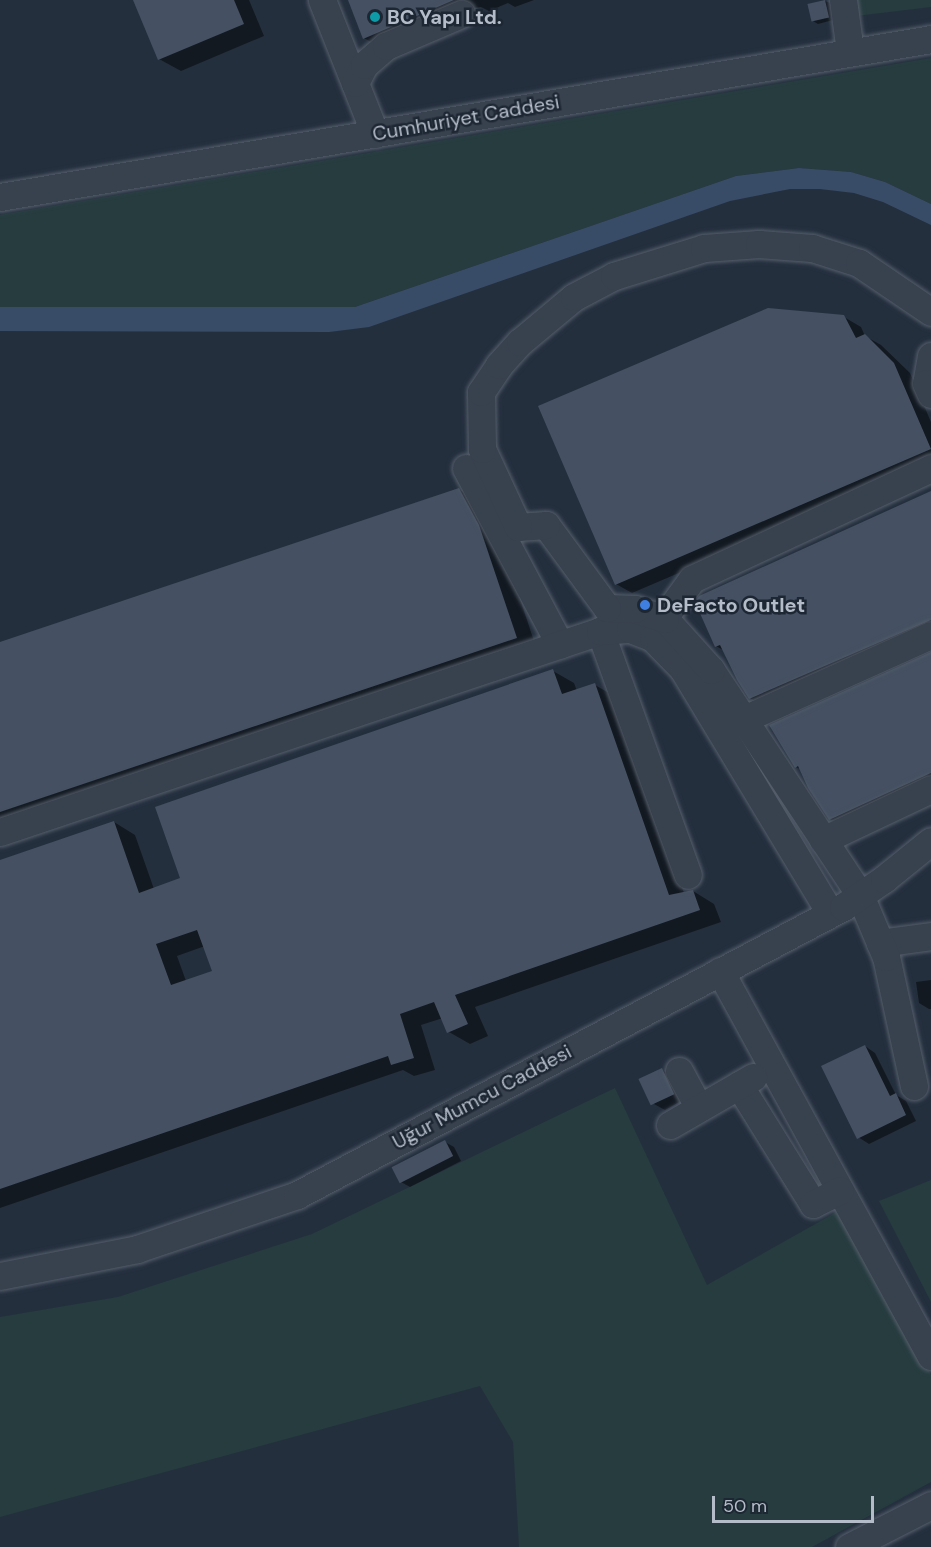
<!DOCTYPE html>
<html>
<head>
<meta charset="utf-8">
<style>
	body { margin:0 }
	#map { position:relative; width:931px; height:1547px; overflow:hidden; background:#242f3e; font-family:"DM Sans",sans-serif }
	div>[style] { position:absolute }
	.green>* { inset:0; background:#263c3f }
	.water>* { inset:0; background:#394c67 }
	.shadow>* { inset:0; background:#0007 }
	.building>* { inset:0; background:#455162; transform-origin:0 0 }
	.roads { filter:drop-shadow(0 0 2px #565f6c) drop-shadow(0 0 2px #565f6c) }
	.minor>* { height:27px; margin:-13.5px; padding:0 13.5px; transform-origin:13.5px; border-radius:13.5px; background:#38414e }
	.dots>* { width:16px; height:16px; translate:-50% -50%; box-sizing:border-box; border:3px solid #1d2633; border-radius:50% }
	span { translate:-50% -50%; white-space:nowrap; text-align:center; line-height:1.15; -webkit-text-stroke:5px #1d2633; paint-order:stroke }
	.poi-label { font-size:20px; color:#b4bcc9; font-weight:700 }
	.left { translate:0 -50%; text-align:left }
	.street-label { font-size:20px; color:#b4bcc9 }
	.scale { position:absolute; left:712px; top:1496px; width:162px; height:27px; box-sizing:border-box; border:3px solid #b4bcc9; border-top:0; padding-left:8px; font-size:18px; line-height:21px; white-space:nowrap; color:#b4bcc9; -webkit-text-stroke:4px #1d2633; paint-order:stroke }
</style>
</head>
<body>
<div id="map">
	<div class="green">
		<div style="clip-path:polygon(855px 0,931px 0,931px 7px,856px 16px)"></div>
		<div style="clip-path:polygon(931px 58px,931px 204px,885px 182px,851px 172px,799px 168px,736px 176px,355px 307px,0 307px,0 215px)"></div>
		<div style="clip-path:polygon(615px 1088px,707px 1285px,842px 1209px,931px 1375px,931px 1482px,812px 1547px,519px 1547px,513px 1442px,480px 1386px,0 1517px,0 1317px,118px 1297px,312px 1234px)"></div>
		<div style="clip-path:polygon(931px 1180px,931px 1302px,879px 1201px)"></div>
	</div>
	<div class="water">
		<div style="clip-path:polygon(799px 168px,851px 172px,885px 182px,931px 204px,931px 225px,883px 202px,854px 193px,820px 189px,790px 189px,730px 201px,369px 327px,329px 332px,0 331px,0 307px,355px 307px,736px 176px)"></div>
	</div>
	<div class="shadow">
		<div style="clip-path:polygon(134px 0,249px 0,264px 36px,181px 71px,159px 59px)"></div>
		<div style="clip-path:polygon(349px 0,534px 0,515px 7px,508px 3px,489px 11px,481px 7px,472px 8px,380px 47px,364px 38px)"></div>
		<div style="clip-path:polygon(825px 1px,830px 3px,833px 20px,818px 24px,813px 21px)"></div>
		<div style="clip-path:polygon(844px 317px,861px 327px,865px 336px,881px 345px,910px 373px,931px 422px,931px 465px,632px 593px,616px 584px)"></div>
		<div style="clip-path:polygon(458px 489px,480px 502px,500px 539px,537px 650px,0 831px,0 643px)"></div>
		<div style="clip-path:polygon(931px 493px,931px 634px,767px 708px,750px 698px,725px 651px,716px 646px)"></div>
		<div style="clip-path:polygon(931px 654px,931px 788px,846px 828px,830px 819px,802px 770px,796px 767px)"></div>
		<div style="clip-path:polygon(evenodd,553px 671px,574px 683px,577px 691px,595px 685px,616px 697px,684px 893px,693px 891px,714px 904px,721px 922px,475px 1007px,488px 1036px,470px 1044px,449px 1032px,443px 1018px,421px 1025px,435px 1070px,414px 1076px,403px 1070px,0 1208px,0 861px,114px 822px,135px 835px,154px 889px,181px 879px,553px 671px,205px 946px,214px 972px,186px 981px,177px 956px,205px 946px)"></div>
		<div style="clip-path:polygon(931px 980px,931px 1009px,929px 1009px,919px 1003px,916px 982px)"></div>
		<div style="clip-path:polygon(865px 1046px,875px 1053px,896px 1095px,906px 1101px,916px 1121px,869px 1144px,858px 1137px)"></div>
		<div style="clip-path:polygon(662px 1070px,673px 1076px,683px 1100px,665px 1110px,654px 1104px)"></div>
		<div style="clip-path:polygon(445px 1142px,454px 1147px,461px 1161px,410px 1187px,401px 1182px)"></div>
	</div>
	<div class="building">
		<div style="clip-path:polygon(133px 0,234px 0,244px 24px,158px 60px)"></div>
		<div style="clip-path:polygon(348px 0,454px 0,363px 39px)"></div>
		<div style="left:825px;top:0;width:18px;height:18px;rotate:77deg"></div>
		<div style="clip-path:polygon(768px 308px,844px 315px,856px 338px,865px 334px,894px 363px,931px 449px,615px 585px,538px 406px)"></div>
		<div style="clip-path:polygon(459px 488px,479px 525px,517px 638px,0 812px,0 642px)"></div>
		<div style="clip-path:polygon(931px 491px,931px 620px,749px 699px,737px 680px,720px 645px,715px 647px,695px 602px,699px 596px)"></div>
		<div style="clip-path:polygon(931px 652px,931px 773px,829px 820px,808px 788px,798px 766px,795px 768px,769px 725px)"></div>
		<div style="clip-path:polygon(evenodd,553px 669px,562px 694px,595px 683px,669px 895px,693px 890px,700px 910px,455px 995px,468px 1024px,447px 1033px,434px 1002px,400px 1014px,414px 1058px,391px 1065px,388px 1056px,0 1189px,0 860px,114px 821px,139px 893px,180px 878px,155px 807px,553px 669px,197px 930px,212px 971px,171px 985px,156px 944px,197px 930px)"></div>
		<div style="clip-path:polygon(865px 1045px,890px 1096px,896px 1093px,906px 1115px,857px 1139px,821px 1066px)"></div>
		<div style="left:662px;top:1068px;width:29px;height:26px;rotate:65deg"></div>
		<div style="left:445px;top:1140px;width:18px;height:60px;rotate:63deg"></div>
	</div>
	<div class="roads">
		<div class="minor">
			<div style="left:322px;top:0;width:144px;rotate:68.4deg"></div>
			<div style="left:843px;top:0;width:51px;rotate:82.2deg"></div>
			<div style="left:355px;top:83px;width:20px;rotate:-63deg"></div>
			<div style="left:364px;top:65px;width:29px;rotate:-41deg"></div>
			<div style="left:386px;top:46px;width:82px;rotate:-23.1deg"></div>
			<div style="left:0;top:197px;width:944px;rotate:-9.63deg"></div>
			<div style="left:931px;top:356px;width:27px;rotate:100deg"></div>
			<div style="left:926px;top:383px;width:12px;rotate:66deg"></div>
			<div style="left:466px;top:468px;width:200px;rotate:62deg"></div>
			<div style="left:663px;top:619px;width:49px;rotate:-54.1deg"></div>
			<div style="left:692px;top:579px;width:264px;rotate:-24.9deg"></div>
			<div style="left:600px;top:631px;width:259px;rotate:70.2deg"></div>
			<div style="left:744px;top:719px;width:205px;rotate:-24.2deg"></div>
			<div style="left:0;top:832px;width:633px;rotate:-18.52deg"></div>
			<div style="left:600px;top:631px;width:30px;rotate:-4deg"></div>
			<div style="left:630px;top:629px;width:25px;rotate:21deg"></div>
			<div style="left:653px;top:638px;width:43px;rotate:45.9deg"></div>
			<div style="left:683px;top:669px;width:285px;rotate:58.9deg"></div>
			<div style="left:823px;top:840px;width:119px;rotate:-25.3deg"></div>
			<div style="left:880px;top:943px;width:51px;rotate:-7.8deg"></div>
			<div style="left:720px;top:971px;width:439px;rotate:61.3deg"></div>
			<div style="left:679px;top:1071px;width:42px;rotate:61.6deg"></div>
			<div style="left:739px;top:1085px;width:140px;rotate:58.1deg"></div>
			<div style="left:813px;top:1204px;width:30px;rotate:-27deg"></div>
			<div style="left:914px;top:1086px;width:132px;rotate:-102.2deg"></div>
			<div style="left:886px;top:957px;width:67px;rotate:-112.8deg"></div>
			<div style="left:860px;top:895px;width:270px;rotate:-123.5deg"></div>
			<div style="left:711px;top:670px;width:69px;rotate:-132deg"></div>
			<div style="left:665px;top:619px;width:32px;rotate:-162deg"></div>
			<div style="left:635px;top:609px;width:28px;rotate:-178deg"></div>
			<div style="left:607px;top:608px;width:103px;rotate:-126.3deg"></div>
			<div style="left:546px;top:525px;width:28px;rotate:176deg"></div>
			<div style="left:518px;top:527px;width:86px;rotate:-114.8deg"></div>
			<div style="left:482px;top:449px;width:57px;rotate:-91deg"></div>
			<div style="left:481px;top:392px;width:32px;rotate:-56deg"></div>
			<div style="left:499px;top:365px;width:31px;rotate:-48deg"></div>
			<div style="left:520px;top:342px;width:70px;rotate:-39.8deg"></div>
			<div style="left:574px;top:297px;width:45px;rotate:-27.7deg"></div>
			<div style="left:614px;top:276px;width:94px;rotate:-17.3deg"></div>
			<div style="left:704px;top:248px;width:55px;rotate:-4.2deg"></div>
			<div style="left:759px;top:244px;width:53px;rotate:4.3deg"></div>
			<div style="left:812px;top:248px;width:49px;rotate:17.7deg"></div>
			<div style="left:859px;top:263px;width:87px;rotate:34.2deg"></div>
			<div style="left:670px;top:1125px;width:96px;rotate:-30deg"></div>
			<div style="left:0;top:1276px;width:140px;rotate:-11.1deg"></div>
			<div style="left:137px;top:1249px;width:169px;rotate:-18.6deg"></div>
			<div style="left:297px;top:1195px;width:617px;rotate:-27.81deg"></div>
			<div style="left:843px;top:907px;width:50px;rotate:-34.3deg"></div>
			<div style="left:884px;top:879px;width:60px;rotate:-39deg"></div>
			<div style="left:849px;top:1547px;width:92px;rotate:-27.1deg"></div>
		</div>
	</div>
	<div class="dots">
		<div style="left:375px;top:17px;background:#0f9aa8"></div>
		<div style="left:645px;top:605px;background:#3f7fe0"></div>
	</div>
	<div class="poi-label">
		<span class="left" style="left:387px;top:17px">BC Yapı Ltd.</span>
		<span class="left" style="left:657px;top:605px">DeFacto Outlet</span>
	</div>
	<div class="street-label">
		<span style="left:466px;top:118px;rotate:-10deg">Cumhuriyet Caddesi</span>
		<span style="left:482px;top:1097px;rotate:-28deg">Uğur Mumcu Caddesi</span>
	</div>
	<div class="scale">50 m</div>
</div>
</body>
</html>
